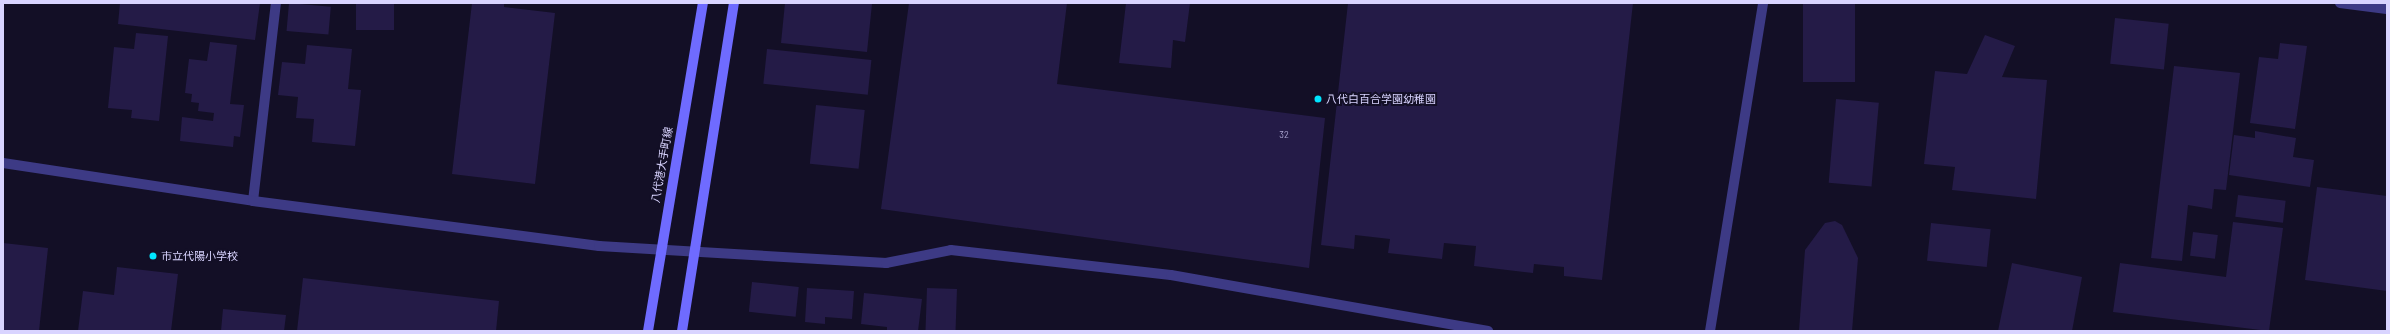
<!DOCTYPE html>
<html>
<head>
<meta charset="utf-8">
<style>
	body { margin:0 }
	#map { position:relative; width:2390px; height:334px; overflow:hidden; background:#130f26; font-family:Barlow,"Noto Sans JP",sans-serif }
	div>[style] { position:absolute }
	.building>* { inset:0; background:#241b47; transform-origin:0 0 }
	.minor>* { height:10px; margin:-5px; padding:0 5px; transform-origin:5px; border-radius:5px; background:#3d3a85 }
	.tertiary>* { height:10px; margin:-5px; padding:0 5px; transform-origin:5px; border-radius:5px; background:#3d3a85 }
	.secondary>* { height:10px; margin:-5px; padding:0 5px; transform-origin:5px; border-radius:5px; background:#6f6bff }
	.dots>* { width:11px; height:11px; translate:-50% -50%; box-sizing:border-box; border:2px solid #130f26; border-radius:50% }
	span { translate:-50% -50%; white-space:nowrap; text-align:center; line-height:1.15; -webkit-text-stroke:4px #130f26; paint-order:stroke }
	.number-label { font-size:9px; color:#aca6d1 }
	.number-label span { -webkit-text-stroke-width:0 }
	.poi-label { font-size:11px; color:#d9d4ff }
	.left { translate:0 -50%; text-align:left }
	.street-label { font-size:11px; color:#d9d4ff }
	.frame { position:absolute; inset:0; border:4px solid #d9d4ff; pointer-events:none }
</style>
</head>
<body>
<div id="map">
	<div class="building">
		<div style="clip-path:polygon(120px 3px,260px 3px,255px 40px,118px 24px)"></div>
		<div style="left:289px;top:3px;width:42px;height:28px;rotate:5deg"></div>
		<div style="left:356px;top:3px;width:38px;height:27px"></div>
		<div style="clip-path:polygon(472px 3px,504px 3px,504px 7px,555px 13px,535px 184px,452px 174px)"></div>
		<div style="clip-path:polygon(785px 3px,872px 4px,867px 52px,781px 43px)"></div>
		<div style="clip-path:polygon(909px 3px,1067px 3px,1057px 84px,1325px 118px,1309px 268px,881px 209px)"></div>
		<div style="clip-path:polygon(1126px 3px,1190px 3px,1185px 42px,1173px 40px,1171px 68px,1119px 63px)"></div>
		<div style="clip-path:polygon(1348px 3px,1633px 3px,1602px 280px,1564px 276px,1564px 267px,1534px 264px,1533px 273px,1474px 266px,1476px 246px,1444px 243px,1442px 259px,1388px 253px,1390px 239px,1355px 235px,1354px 249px,1321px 245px)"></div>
		<div style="left:1803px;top:3px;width:52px;height:79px"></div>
		<div style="left:2115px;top:18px;width:54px;height:46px;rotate:6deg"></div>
		<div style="clip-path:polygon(136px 33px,168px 36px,159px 121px,131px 118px,132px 110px,108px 108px,114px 47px,134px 49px)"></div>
		<div style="clip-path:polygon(1985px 35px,2015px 46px,2002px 77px,2047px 80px,2036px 199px,1952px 190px,1955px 167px,1924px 164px,1935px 71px,1967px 74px)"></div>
		<div style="clip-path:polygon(210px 42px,237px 45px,230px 104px,244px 105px,240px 137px,234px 136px,233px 147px,180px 141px,182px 117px,213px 121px,214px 113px,198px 111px,199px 103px,191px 102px,192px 94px,185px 93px,189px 59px,207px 61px)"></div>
		<div style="clip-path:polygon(2280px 43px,2307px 46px,2295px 129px,2250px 123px,2259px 57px,2278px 59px)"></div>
		<div style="clip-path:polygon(307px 45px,352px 49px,348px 89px,361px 90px,355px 146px,312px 142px,314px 119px,296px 118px,298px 97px,278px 95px,282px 62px,305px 64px)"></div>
		<div style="left:767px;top:49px;width:105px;height:35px;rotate:6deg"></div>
		<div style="clip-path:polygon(2174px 66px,2240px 73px,2226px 190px,2214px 189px,2212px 209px,2188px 205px,2182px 261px,2151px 258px)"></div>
		<div style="left:1836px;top:99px;width:43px;height:84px;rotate:5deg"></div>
		<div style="left:816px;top:105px;width:49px;height:59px;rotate:6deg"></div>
		<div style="clip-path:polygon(2255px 131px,2296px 138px,2293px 157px,2314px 160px,2310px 187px,2229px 175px,2234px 135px,2255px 138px)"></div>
		<div style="clip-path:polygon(2317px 187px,2387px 196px,2387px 291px,2305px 280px)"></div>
		<div style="left:2238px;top:195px;width:48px;height:22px;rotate:7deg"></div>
		<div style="clip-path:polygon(1835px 221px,1842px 225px,1858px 258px,1852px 331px,1799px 331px,1805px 250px,1825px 223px)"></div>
		<div style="clip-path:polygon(2233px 222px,2283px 228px,2269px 331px,2113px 312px,2120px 263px,2226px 277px)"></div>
		<div style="left:1931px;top:223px;width:60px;height:38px;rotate:6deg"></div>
		<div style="left:2193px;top:232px;width:25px;height:24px;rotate:7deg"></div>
		<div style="clip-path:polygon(3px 243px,48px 248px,39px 331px,3px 331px)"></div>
		<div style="clip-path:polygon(2012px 263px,2082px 277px,2072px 331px,1998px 331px)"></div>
		<div style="clip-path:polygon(117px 267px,178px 274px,171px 331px,78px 331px,83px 291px,114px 295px)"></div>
		<div style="clip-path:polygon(303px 278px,499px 301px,496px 331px,297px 331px)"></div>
		<div style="left:752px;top:282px;width:47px;height:30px;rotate:6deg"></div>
		<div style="clip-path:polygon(807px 288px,854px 291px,852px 319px,825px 317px,825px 324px,805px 322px)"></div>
		<div style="left:927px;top:288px;width:30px;height:43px;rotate:2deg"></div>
		<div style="clip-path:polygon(864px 293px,922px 299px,918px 331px,887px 331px,887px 327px,861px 324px)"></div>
		<div style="clip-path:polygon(223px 309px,286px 315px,284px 331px,221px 331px)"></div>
	</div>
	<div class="minor">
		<div style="left:2340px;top:3px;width:47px;rotate:7.3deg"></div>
		<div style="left:253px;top:201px;width:199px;rotate:-83.4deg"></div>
	</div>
	<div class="tertiary">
		<div style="left:3px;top:163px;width:253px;rotate:8.6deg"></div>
		<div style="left:253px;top:201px;width:349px;rotate:7.4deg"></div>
		<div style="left:599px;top:246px;width:288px;rotate:3.4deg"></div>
		<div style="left:886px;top:263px;width:66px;rotate:-11.3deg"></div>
		<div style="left:951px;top:250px;width:221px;rotate:6.5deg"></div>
		<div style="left:1171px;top:275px;width:322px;rotate:10deg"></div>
		<div style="left:1710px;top:331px;width:332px;rotate:-80.8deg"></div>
	</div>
	<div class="secondary">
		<div style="left:648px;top:331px;width:333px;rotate:-80.5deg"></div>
		<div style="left:682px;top:331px;width:332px;rotate:-81deg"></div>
	</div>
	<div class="dots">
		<div style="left:1318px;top:99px;background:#00e5ff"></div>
		<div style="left:153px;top:256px;background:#00e5ff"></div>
	</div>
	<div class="number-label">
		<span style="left:1284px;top:135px">32</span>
	</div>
	<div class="poi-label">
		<span class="left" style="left:1326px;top:99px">八代白百合学園幼稚園</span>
		<span class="left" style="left:161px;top:256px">市立代陽小学校</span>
	</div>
	<div class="street-label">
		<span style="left:662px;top:165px;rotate:-80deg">八代港大手町線</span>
	</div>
	<div class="frame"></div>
</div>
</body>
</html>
